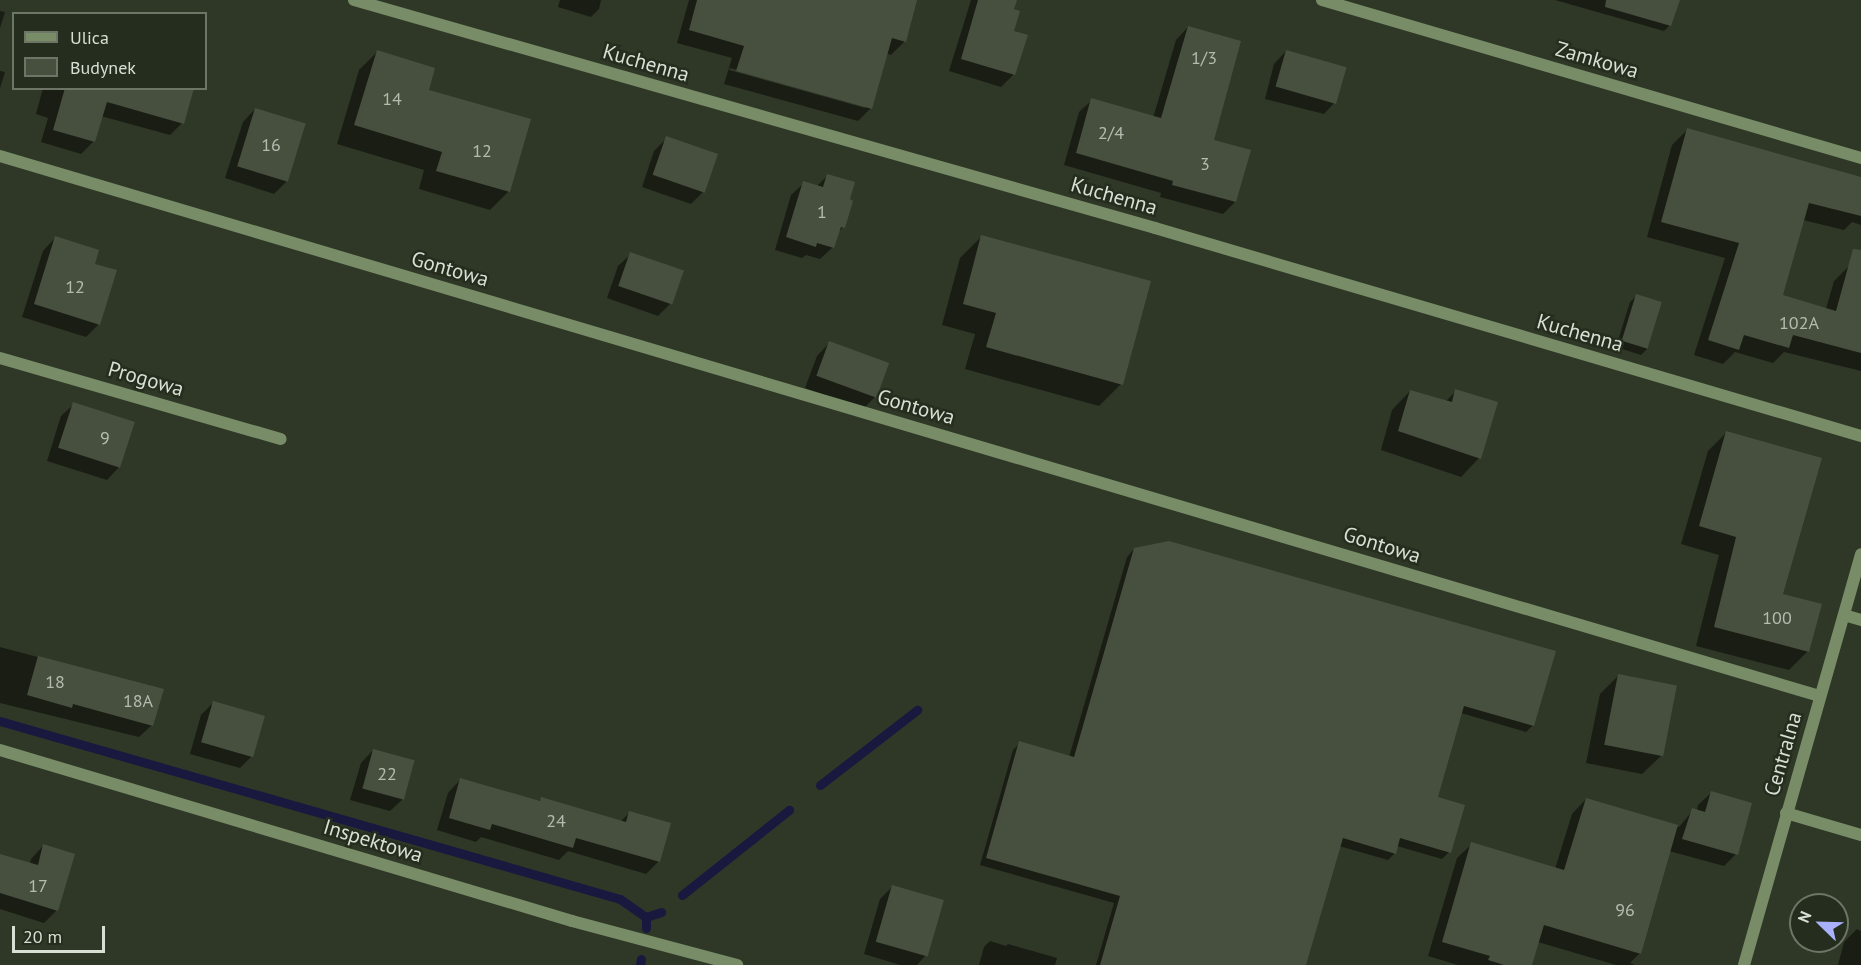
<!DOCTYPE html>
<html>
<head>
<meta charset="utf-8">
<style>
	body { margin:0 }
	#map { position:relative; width:1861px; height:965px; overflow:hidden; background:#2f3827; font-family:"PT Sans",sans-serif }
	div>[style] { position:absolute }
	.shadow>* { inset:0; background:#0007 }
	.stream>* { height:9px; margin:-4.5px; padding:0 4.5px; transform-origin:4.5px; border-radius:4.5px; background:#19183f }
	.building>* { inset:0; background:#47503f; transform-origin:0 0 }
	.minor>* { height:12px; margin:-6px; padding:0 6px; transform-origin:6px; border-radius:6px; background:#788d67 }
	.tertiary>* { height:12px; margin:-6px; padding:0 6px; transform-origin:6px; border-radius:6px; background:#788d67 }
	span { translate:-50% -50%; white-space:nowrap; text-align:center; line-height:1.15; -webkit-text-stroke:5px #252e1e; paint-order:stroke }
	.number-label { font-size:18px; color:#b4bbaf }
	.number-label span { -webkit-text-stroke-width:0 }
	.street-label { font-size:21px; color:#d9dfd4 }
	.legend { position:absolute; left:12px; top:12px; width:195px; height:78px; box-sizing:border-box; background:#252e1e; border:2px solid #6d7567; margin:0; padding:8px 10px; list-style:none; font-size:18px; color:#d9dfd4 }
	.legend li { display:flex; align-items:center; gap:12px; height:30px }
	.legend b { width:30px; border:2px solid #6d7567 }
	.north { position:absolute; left:1789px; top:893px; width:60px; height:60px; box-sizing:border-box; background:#252e1e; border:2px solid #6d7567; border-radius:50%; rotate:293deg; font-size:16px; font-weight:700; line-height:24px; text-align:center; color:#d9dfd4 }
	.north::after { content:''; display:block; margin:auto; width:21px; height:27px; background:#a9b0fc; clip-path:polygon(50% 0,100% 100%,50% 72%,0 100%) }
	.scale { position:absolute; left:12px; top:926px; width:93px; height:27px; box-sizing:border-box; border:3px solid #d9dfd4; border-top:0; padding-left:8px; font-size:18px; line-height:21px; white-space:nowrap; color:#d9dfd4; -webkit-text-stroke:4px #252e1e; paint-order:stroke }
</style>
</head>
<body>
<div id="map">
	<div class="shadow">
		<div style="clip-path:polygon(560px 0,601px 0,599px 9px,591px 17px,558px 7px)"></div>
		<div style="clip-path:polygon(evenodd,689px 0,916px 0,904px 42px,891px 55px,886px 53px,871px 108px,858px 121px,724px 84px,732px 58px,677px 43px,689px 0,730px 68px,865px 105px,865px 108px,729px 70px,730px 68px)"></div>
		<div style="clip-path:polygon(971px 0,1015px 0,1012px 32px,1026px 36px,1013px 75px,1001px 87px,949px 71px)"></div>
		<div style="clip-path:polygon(1555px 0,1678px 0,1670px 25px,1664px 31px)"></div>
		<div style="clip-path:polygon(0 11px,5px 12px,0 28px)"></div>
		<div style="clip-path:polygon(1188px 27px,1212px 141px,1235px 202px,1223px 214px,1160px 197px,1161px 193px,1064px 165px,1079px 112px,1092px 100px,1153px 118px,1176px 40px)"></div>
		<div style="clip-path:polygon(1286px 51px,1336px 101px,1324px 114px,1265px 99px,1274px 64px)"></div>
		<div style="clip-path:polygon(377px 52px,427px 91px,509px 191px,490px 210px,419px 189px,424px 170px,337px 144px,359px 70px)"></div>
		<div style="clip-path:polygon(0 71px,5px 72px,0 88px)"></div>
		<div style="clip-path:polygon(43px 88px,192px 88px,182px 123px,170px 135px,101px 116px,94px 141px,81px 154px,41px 142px,48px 118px,36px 114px)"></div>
		<div style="clip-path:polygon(255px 109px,287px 181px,274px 194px,225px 178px,243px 122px)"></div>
		<div style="clip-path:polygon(1687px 130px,1861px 178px,1861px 225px,1852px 222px,1844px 230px,1803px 220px,1782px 296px,1826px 309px,1834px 281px,1849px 266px,1861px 269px,1861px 371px,1784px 352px,1773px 363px,1735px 352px,1723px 364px,1694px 355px,1725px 258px,1647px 237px,1672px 145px)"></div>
		<div style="clip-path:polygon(667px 138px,704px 191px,691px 204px,642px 187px,654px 151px)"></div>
		<div style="clip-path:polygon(828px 175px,843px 227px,837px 234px,833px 247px,820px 259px,806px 255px,802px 258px,775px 250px,791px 195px,804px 183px,817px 186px)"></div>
		<div style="clip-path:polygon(982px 236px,1121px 384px,1099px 406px,965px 369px,975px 334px,942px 325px,960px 258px)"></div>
		<div style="clip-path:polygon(55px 238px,94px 265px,99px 324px,86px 337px,22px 317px,43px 251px)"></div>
		<div style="clip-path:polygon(631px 254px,670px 304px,658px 316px,607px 298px,618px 266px)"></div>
		<div style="clip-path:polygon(1636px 296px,1647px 349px,1641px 355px,1616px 347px,1630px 302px)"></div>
		<div style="clip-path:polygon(829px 343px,876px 396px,863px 409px,805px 388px,817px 356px)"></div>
		<div style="clip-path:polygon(1410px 391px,1445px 402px,1456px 391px,1479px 458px,1461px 477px,1381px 450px,1392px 410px)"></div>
		<div style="clip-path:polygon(74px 404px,133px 423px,119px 467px,107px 480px,47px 461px,61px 416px)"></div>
		<div style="clip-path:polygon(1727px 432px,1781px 595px,1808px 651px,1789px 670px,1696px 646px,1719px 555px,1681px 544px,1708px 451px)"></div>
		<div style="clip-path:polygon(1134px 549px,1533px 725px,1526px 732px,1461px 713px,1436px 798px,1449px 852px,1442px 859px,1397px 846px,1395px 853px,1388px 860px,1339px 846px,1305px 965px,1096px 965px,1114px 903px,980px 865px,1013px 750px,1020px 743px,1069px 757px,1127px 557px)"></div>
		<div style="clip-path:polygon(0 647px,162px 690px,152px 725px,139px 737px,0 703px)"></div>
		<div style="clip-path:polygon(1619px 675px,1661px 756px,1642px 774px,1586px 763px,1600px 694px)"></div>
		<div style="clip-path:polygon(214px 702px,252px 756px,240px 768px,190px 754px,201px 715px)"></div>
		<div style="clip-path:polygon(373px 750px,403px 799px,390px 811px,350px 800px,361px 763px)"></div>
		<div style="clip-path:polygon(460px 780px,538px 802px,541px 799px,620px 822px,629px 813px,659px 861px,646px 874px,568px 851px,559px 860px,481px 837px,476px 842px,437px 830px,448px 793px)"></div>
		<div style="clip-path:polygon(1711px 793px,1736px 854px,1724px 866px,1669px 851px,1640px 953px,1630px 963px,1635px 965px,1616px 965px,1538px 942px,1531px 965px,1458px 965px,1428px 956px,1457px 858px,1472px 844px,1555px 869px,1572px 814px,1586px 799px,1679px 827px,1693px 810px,1697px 811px,1698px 805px)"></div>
		<div style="clip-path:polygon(43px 846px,57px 910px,44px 923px,0 909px,0 856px,30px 864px,31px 859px)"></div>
		<div style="clip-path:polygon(893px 886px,925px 956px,917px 965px,900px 965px,864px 954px,880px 899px)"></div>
		<div style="clip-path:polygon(1857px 929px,1861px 931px,1861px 965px,1838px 965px,1844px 942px)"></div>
		<div style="clip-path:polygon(990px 941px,1006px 946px,1008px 944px,1057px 958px,1055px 965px,979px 965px,984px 947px)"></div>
	</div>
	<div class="stream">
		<div style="left:0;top:721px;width:645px;rotate:16.02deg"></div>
		<div style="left:620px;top:899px;width:32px;rotate:35deg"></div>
		<div style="left:820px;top:785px;width:123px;rotate:-37.7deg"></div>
		<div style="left:682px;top:895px;width:137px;rotate:-38.5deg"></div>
		<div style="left:646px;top:928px;width:11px;rotate:-90deg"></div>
		<div style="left:646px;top:917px;width:16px;rotate:-18deg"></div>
		<div style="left:640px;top:965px;width:6px;rotate:-81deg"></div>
	</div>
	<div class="building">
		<div style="clip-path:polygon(697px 0,917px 0,906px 42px,892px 38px,872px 109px,736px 71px,744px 46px,689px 30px)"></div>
		<div style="clip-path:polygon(978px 0,1017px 0,1014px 9px,1020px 11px,1014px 31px,1028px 35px,1015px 75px,961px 59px)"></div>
		<div style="clip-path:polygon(1606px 0,1680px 0,1671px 26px,1605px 7px)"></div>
		<div style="clip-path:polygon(1188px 26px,1241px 41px,1214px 140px,1251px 150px,1236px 202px,1172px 185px,1173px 181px,1076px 153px,1091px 98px,1161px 118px)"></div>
		<div style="clip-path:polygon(377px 50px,435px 68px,429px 90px,531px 119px,510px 192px,436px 171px,442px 152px,354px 125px)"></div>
		<div style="left:1286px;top:50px;width:63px;height:38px;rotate:16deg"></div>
		<div style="clip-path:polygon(65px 88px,194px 88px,184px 124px,107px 102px,95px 142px,53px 130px)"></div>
		<div style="left:255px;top:108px;width:53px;height:61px;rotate:17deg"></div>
		<div style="clip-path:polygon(1687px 128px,1861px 177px,1861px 216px,1809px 203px,1783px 295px,1836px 311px,1853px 249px,1861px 250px,1861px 353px,1793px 335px,1789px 348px,1744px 335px,1739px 350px,1708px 340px,1739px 243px,1661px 222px)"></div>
		<div style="left:666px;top:136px;width:55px;height:41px;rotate:19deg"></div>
		<div style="clip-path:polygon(827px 174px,855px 182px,850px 199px,853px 201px,845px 228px,841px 227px,834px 248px,817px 243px,816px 247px,786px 237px,803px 181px,823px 187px)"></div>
		<div style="clip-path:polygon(981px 235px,1151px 281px,1123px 385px,986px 347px,996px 313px,963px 304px)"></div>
		<div style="clip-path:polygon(55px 236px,99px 250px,95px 264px,117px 270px,100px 325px,34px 304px)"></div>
		<div style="left:630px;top:252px;width:57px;height:36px;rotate:19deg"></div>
		<div style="left:1636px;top:294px;width:27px;height:49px;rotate:17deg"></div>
		<div style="left:829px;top:341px;width:64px;height:37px;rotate:20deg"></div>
		<div style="clip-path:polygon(1455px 389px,1498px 402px,1481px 459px,1398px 431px,1410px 390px,1452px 402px)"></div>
		<div style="left:73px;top:402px;width:65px;height:48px;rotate:18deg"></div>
		<div style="clip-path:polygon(1726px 431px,1822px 458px,1783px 594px,1822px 604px,1809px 652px,1714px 627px,1736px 537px,1699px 526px)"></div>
		<div style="clip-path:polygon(1169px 541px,1556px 651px,1534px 726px,1464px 706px,1438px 797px,1465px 805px,1451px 853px,1400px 838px,1396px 854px,1343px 838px,1306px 965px,1100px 965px,1120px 896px,986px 858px,1019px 741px,1074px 757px,1134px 548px)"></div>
		<div style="clip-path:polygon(38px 656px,164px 689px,153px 726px,73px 704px,72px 708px,27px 695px)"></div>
		<div style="left:1618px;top:674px;width:60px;height:72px;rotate:11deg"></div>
		<div style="left:213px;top:701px;width:54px;height:43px;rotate:16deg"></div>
		<div style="left:373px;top:749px;width:43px;height:41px;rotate:15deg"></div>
		<div style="clip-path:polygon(460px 778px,540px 801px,541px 797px,626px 822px,629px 811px,671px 823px,660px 862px,576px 838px,573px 848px,492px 824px,490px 830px,449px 818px)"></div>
		<div style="clip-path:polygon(1711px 791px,1752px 803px,1738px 855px,1682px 839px,1692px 808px,1705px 812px)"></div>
		<div style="clip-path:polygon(1586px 798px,1678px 825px,1641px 954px,1544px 925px,1532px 965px,1504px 965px,1488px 960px,1490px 956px,1442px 942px,1471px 842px,1564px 870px)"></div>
		<div style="clip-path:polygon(43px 844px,75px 854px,58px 911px,0 893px,0 854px,38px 865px)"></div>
		<div style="left:892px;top:885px;width:54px;height:59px;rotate:16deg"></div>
	</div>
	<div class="minor">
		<div style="left:354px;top:0;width:833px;rotate:15.89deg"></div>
		<div style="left:1155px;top:228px;width:736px;rotate:16.42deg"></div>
		<div style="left:1322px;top:0;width:562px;rotate:16.34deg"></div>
		<div style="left:0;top:156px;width:1898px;rotate:16.53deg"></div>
		<div style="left:0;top:358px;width:292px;rotate:16.1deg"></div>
		<div style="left:1844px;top:615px;width:18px;rotate:16deg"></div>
		<div style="left:0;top:750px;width:597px;rotate:16.64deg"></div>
		<div style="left:572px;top:921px;width:171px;rotate:14.9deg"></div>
		<div style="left:1786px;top:813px;width:78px;rotate:16.3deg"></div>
	</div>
	<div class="tertiary">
		<div style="left:1744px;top:965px;width:427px;rotate:-74.1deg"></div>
	</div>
	<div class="number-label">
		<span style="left:1204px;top:58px">1/3</span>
		<span style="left:392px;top:99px">14</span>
		<span style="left:1111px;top:133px">2/4</span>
		<span style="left:271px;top:145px">16</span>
		<span style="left:482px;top:151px">12</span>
		<span style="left:1205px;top:164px">3</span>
		<span style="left:822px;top:212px">1</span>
		<span style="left:75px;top:287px">12</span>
		<span style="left:1799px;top:323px">102A</span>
		<span style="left:105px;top:438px">9</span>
		<span style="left:1777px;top:618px">100</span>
		<span style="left:55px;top:682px">18</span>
		<span style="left:138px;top:701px">18A</span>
		<span style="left:387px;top:774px">22</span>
		<span style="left:556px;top:821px">24</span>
		<span style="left:38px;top:886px">17</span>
		<span style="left:1625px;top:910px">96</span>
	</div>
	<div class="street-label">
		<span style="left:1597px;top:60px;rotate:16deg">Zamkowa</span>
		<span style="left:646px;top:63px;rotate:16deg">Kuchenna</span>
		<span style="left:1114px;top:196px;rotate:16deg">Kuchenna</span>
		<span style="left:450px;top:269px;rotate:16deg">Gontowa</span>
		<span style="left:1580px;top:333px;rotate:16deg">Kuchenna</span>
		<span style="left:146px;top:379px;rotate:16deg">Progowa</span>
		<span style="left:916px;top:407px;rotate:16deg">Gontowa</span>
		<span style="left:1382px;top:545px;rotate:17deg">Gontowa</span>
		<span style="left:1783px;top:754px;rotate:-74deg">Centralna</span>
		<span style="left:373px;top:841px;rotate:17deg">Inspektowa</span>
	</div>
	<ul class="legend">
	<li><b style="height:8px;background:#788d67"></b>Ulica</li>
	<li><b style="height:16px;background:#47503f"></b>Budynek</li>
	</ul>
	<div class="north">N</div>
	<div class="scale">20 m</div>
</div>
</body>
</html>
